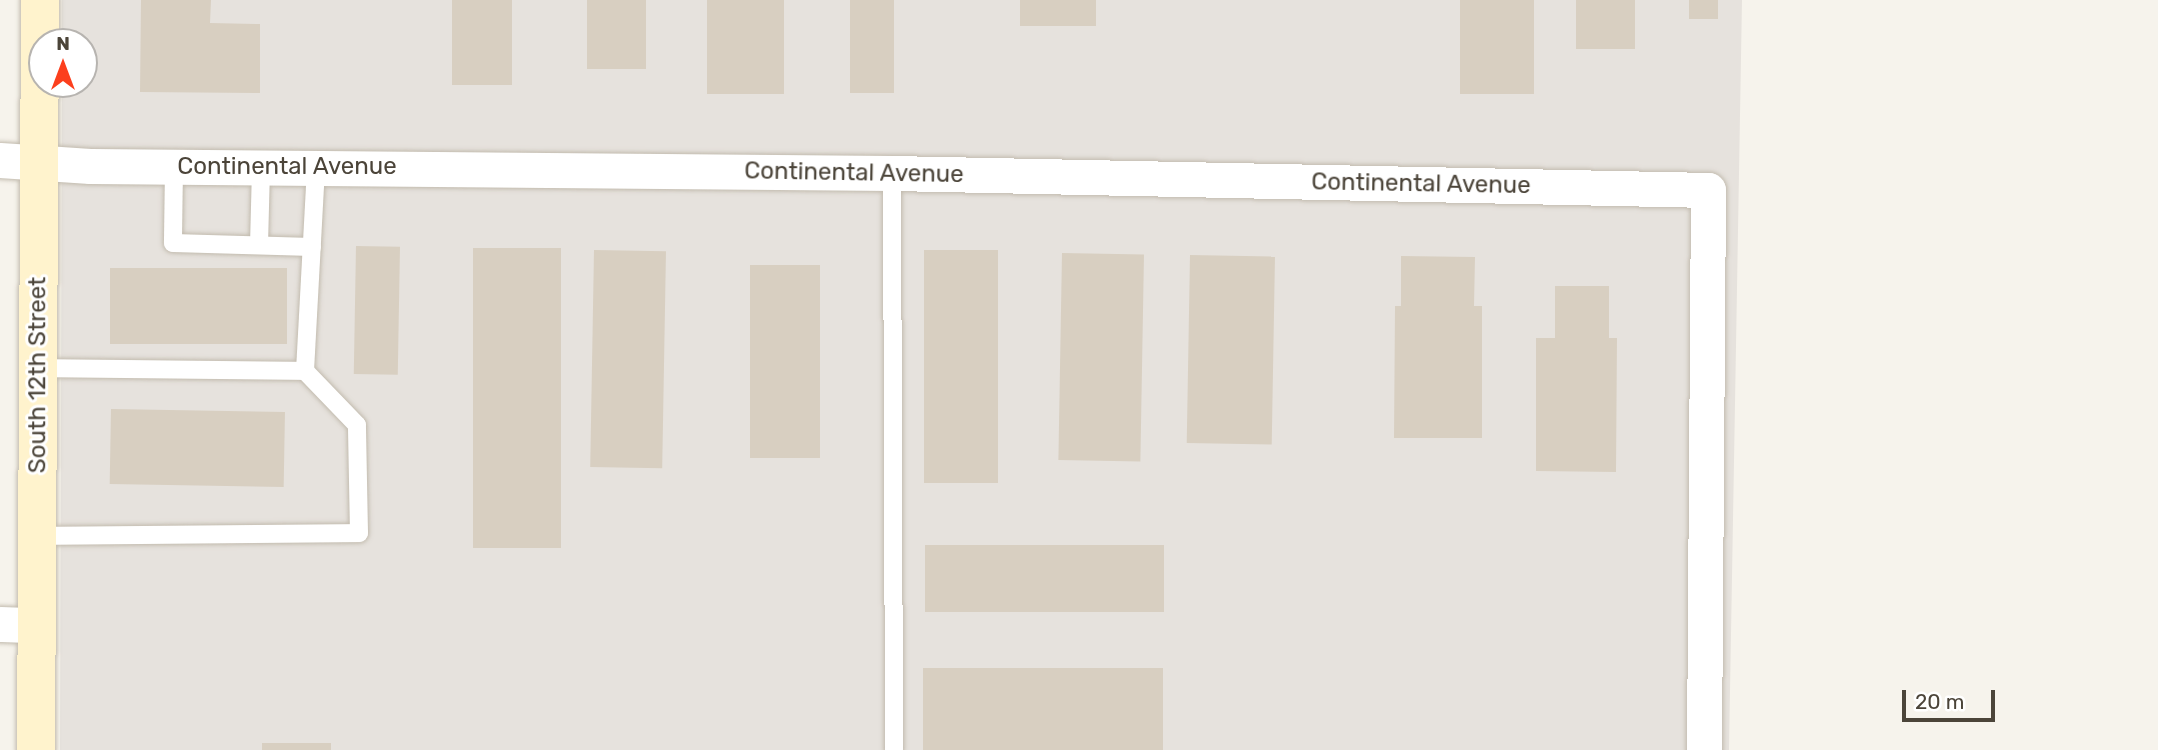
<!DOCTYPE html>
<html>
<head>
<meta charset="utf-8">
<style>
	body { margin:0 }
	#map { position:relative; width:2158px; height:750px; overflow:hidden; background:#f6f3ec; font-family:Rubik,sans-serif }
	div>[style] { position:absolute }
	.industrial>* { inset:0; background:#e6e2dd }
	.building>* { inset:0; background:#d8cfc1; transform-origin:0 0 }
	.roads { filter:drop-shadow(0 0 2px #c2bbae) drop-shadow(0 0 2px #c2bbae) }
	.lane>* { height:18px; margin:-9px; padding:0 9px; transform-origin:9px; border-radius:9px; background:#fff }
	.street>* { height:35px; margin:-17.5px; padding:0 17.5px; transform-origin:17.5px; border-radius:17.5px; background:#fff }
	.secondary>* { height:38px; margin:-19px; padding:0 19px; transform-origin:19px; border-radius:19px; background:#fff3cd }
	span { translate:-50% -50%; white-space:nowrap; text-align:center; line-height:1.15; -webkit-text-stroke:6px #fff; paint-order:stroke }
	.street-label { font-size:24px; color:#4b4439 }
	.north { position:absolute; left:28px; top:28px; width:70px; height:70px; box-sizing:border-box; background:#fff; border:2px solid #b7b4b0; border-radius:50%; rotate:0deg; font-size:19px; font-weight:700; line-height:28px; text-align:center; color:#4b4439 }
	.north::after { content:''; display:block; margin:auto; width:24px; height:32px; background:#fc3f1d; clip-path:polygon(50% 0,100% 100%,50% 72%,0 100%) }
	.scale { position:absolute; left:1902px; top:690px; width:93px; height:32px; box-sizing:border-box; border:4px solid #4b4439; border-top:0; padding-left:9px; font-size:21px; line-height:24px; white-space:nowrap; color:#4b4439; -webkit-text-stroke:5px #fff; paint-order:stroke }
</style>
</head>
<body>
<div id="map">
	<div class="industrial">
		<div style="clip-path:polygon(62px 0,1742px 0,1729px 750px,60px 750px,62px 84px,84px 84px,84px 42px,62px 42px)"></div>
	</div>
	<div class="building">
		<div style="clip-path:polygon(141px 0,211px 0,210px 23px,260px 24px,260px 93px,140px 92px)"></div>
		<div style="left:452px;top:0;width:60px;height:85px"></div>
		<div style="left:587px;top:0;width:59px;height:69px"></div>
		<div style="left:707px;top:0;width:77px;height:94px"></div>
		<div style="left:850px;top:0;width:44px;height:93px"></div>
		<div style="left:1020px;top:0;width:76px;height:26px"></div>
		<div style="left:1460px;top:0;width:74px;height:94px"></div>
		<div style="left:1576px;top:0;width:59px;height:49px"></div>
		<div style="left:1689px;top:0;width:29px;height:19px"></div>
		<div style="left:356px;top:246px;width:44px;height:128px;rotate:1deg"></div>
		<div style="left:473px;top:248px;width:88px;height:300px"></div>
		<div style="left:594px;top:250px;width:72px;height:217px;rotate:1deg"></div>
		<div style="left:924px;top:250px;width:74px;height:233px"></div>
		<div style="left:1062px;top:253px;width:82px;height:207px;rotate:1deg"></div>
		<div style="left:1190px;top:255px;width:85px;height:188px;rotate:1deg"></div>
		<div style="clip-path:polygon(1401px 256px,1475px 257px,1474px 306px,1482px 306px,1482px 438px,1394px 438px,1395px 306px,1401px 306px)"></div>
		<div style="left:750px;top:265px;width:70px;height:193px"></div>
		<div style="left:110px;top:268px;width:177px;height:76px"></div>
		<div style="clip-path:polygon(1555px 286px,1609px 286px,1609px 338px,1617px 338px,1616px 472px,1536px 471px,1536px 338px,1555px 338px)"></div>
		<div style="left:111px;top:409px;width:174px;height:75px;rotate:1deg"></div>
		<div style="left:925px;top:545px;width:239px;height:67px"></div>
		<div style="left:1163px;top:668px;width:82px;height:240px;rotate:90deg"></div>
		<div style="left:262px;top:743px;width:69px;height:7px"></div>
	</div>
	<div class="roads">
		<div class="lane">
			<div style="left:174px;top:167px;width:76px;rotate:90.8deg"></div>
			<div style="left:173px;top:243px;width:139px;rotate:1.6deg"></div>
			<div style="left:892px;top:173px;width:577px;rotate:89.8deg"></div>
			<div style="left:259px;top:245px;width:78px;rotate:-88.5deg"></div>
			<div style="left:38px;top:368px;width:267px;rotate:0.6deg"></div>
			<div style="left:305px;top:371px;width:204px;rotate:-86.9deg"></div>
			<div style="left:37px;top:536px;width:322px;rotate:-0.5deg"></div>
			<div style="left:359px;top:533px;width:108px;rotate:-91.1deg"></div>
			<div style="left:357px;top:425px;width:75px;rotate:-133.9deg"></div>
		</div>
		<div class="street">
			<div style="left:0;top:160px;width:90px;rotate:3.8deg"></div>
			<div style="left:90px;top:166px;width:802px;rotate:0.5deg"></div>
			<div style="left:892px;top:173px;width:816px;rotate:1.19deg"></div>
			<div style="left:1708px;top:190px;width:560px;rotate:90.41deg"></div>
			<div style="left:0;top:624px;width:37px;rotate:2deg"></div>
		</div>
		<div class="secondary">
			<div style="left:36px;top:750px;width:750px;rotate:-89.69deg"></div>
		</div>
	</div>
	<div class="street-label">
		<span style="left:287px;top:167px">Continental Avenue</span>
		<span style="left:854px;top:173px;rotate:1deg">Continental Avenue</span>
		<span style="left:1421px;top:184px;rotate:1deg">Continental Avenue</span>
		<span style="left:38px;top:375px;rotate:-90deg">South 12th Street</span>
	</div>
	<div class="north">N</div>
	<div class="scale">20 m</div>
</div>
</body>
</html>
